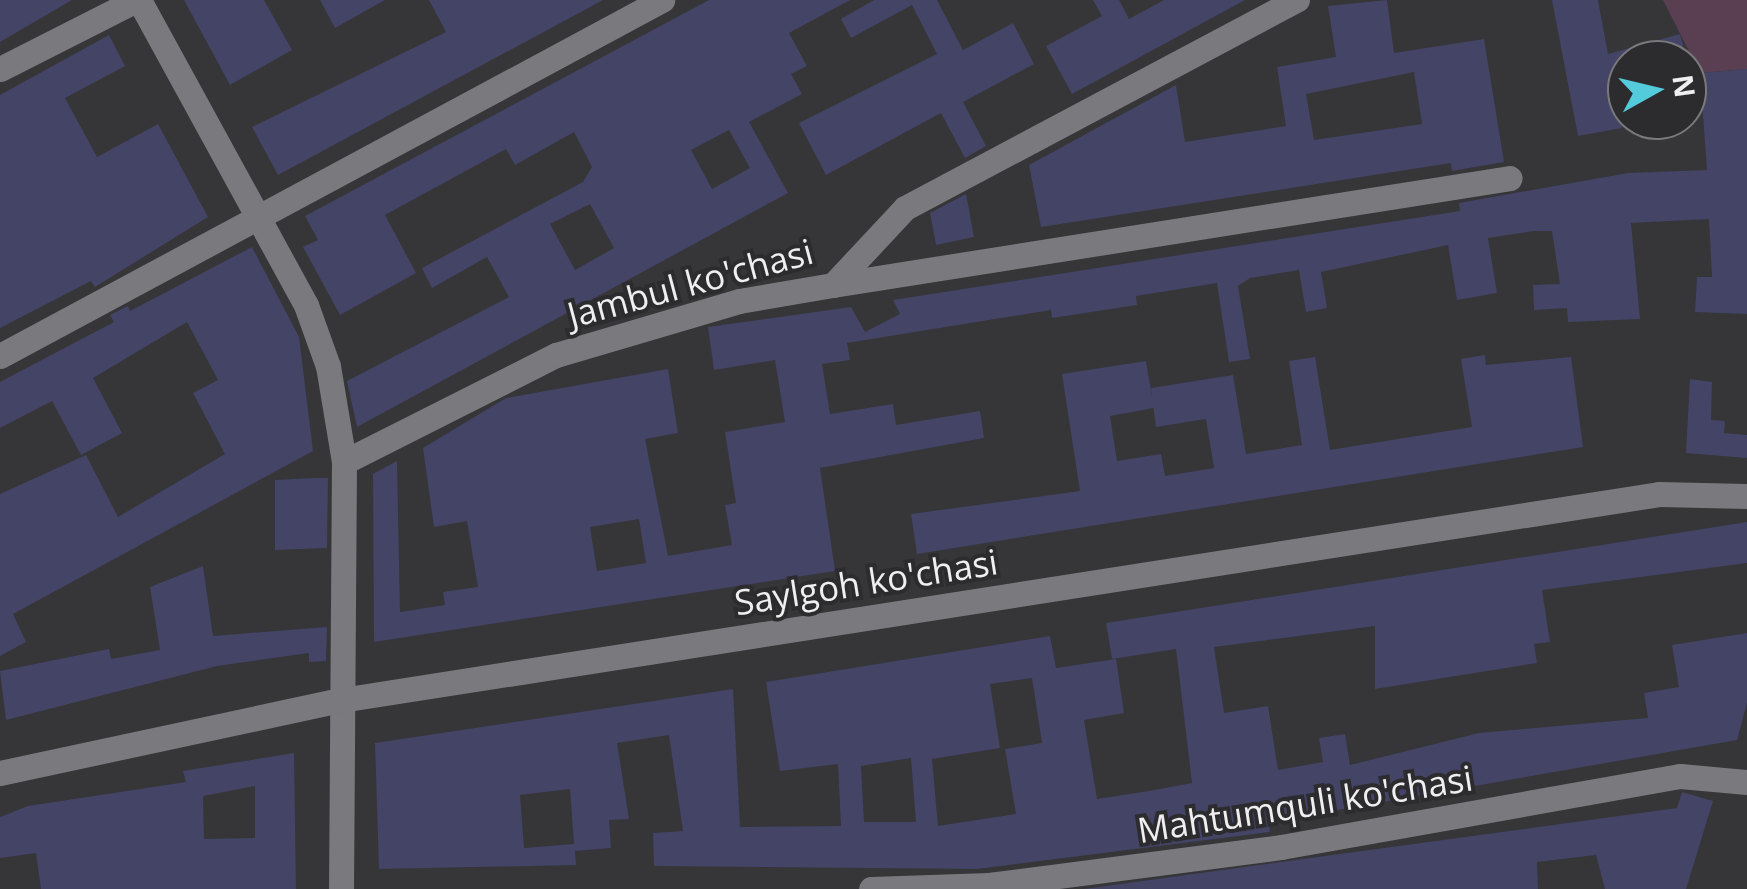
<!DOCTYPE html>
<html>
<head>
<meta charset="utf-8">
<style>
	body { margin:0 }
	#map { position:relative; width:1747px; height:889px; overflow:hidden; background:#363538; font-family:"Open Sans",sans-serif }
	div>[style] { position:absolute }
	.green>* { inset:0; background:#5a3f53 }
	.building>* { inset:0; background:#434466 }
	.street>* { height:25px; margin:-12.5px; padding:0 12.5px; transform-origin:12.5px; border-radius:12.5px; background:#7a797d }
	span { translate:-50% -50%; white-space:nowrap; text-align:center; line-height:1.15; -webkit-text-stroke:8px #2c2b2e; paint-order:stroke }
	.street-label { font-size:35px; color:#efeef0 }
	.north { position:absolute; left:1607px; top:40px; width:100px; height:100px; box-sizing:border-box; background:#2c2b2e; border:2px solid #7a797c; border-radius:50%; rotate:82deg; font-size:28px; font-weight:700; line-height:40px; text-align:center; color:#efeef0 }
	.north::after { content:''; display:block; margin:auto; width:35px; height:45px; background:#53cbdb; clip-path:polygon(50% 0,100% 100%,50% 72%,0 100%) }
</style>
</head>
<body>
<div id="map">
	<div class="green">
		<div style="clip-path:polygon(1663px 0,1747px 0,1747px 69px,1700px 73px)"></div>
	</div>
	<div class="building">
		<div style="clip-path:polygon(0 0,72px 0,0 42px)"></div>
		<div style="clip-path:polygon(184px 0,264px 0,292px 50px,230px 85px)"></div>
		<div style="clip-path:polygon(320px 0,385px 0,335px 28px)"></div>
		<div style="clip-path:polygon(429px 0,603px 0,278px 175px,252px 127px,446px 32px)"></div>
		<div style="clip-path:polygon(evenodd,709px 0,850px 0,789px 33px,807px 66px,791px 74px,802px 94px,749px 122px,788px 193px,357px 427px,347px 381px,509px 297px,487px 257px,432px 288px,422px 268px,583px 182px,592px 167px,574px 132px,515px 165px,506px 149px,385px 215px,416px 273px,340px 315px,303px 247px,318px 240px,305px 216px,709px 0,729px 130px,750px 168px,712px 189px,691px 150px,729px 130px,709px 0,590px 204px,614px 248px,575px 270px,550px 224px,590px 204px)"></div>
		<div style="clip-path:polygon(874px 0,937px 0,963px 50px,1013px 23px,1034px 64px,963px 102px,986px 146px,965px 158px,941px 113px,826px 175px,799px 123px,937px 54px,912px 5px,851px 38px,841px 19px)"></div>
		<div style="clip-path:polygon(1093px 0,1119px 0,1129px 19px,1164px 0,1245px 0,1072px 94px,1046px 46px,1102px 16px)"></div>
		<div style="clip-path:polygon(evenodd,1387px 0,1394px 53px,1484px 39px,1504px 162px,1452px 171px,1451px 163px,1041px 227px,1029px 165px,1176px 85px,1185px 142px,1286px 126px,1277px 67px,1336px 57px,1328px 6px,1387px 0,1414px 72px,1422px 124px,1314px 140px,1306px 94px,1414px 72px)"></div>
		<div style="clip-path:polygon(1552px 0,1598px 0,1608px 54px,1680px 34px,1687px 60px,1627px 60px,1627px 94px,1617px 97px,1622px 128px,1578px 136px)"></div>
		<div style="clip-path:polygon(109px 35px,125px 66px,65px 98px,97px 157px,158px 124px,208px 217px,95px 287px,91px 281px,0 328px,0 95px)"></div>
		<div style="clip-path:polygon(evenodd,1747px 69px,1747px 314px,1695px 312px,1697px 277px,1712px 277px,1709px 219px,1631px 223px,1640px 319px,1568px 322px,1567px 308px,1534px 310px,1533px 285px,1560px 284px,1552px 231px,1534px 231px,1488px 238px,1497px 293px,1457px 300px,1448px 245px,1321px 272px,1327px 308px,1306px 312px,1299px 270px,1250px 278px,1238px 286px,1250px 359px,1229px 362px,1217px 283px,1136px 296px,1137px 305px,1052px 318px,1051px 310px,847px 343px,850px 360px,822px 364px,830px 414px,893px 404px,896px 425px,980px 411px,984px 438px,820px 468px,835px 571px,374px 642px,373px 474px,397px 461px,400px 612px,445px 605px,443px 592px,478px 587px,467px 521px,434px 527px,423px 448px,506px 398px,668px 369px,678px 433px,645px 439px,668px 556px,732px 545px,725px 505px,736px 503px,725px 432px,785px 422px,775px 360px,714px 370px,708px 327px,851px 307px,865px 332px,900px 314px,893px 300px,1460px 211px,1459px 203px,1628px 173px,1707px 170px,1700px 73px,1747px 69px,639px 519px,646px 563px,597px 571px,590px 527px,639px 519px)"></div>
		<div style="clip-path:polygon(966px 194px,974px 237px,936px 245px,930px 213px)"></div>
		<div style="clip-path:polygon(252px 247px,299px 337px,313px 451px,13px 614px,26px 642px,0 656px,0 494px,86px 455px,118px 517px,225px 454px,193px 393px,218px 380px,187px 322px,93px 378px,122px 433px,81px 455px,52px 401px,0 428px,0 382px,114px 322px,110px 315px,128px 306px,130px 311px)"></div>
		<div style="clip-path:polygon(1485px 355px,1486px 365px,1571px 357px,1583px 447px,917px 554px,911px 514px,1080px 491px,1062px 374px,1146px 361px,1154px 408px,1110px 416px,1117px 461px,1161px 454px,1165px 476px,1214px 468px,1206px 419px,1156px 427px,1151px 388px,1233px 375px,1246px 454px,1302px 445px,1289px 361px,1315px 357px,1330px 450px,1472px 427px,1461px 359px)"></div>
		<div style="clip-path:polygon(1690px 379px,1712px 382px,1711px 420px,1725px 421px,1724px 433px,1747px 435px,1747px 458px,1686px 453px)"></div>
		<div style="clip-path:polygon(315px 478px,328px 478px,327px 548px,275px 550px,275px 480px)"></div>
		<div style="clip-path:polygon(evenodd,1747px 522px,1747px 563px,1542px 590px,1550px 642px,1534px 644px,1537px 663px,1375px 689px,1375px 626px,1214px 647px,1224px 713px,1268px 706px,1278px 770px,1323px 762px,1319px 738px,1345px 734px,1350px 765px,1479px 733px,1648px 718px,1644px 693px,1679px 687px,1672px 645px,1747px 633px,1747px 703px,1737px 740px,1269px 822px,1270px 832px,977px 869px,654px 866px,653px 833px,683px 831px,669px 735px,617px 743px,629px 819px,609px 820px,611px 848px,575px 851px,576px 865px,379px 869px,375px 743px,733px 689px,740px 827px,841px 826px,838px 764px,780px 771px,766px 682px,1050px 636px,1056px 668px,1116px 659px,1124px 713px,1084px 720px,1097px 799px,1149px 791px,1192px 783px,1176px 649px,1112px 659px,1106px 623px,1747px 522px,1032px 678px,1042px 743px,1005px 749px,1016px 814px,938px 826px,932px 759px,1000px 748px,990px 684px,1032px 678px,1747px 522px,911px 758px,916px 822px,864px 822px,861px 766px,911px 758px,1747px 522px,570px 789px,574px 844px,524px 848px,520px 795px,570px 789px)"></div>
		<div style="clip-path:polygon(203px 566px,213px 636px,327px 627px,326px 661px,309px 662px,309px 653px,217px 666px,6px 720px,0 671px,109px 649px,111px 659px,160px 650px,150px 587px)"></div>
		<div style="clip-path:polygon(evenodd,294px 753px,296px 889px,41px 889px,36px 853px,0 858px,0 817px,28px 806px,186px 782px,183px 771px,294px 753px,255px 786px,255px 838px,204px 839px,203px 796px,255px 786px)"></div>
		<div style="clip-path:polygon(1682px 792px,1713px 801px,1686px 889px,1605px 889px,1596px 855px,1537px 862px,1538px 889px,1084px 889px,1677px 808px)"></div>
	</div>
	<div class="street">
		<div style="left:139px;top:0;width:348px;rotate:61.3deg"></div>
		<div style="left:306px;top:305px;width:65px;rotate:70.2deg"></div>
		<div style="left:328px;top:366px;width:97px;rotate:80.5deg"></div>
		<div style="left:344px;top:462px;width:427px;rotate:90.4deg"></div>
		<div style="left:0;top:69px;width:153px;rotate:-26.9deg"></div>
		<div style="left:833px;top:285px;width:685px;rotate:-8.98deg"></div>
		<div style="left:0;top:356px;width:752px;rotate:-28.27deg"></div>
		<div style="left:344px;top:462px;width:237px;rotate:-26.8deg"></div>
		<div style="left:556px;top:355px;width:191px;rotate:-16.4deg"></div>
		<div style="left:739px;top:301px;width:95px;rotate:-9.7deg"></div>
		<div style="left:833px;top:285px;width:105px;rotate:-46.9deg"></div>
		<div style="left:905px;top:208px;width:444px;rotate:-28deg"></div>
		<div style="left:0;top:773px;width:349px;rotate:-12.1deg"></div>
		<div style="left:341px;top:700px;width:1334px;rotate:-8.88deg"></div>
		<div style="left:1659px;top:494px;width:88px;rotate:1.3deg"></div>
		<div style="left:871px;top:889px;width:118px;rotate:-1.9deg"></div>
		<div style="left:989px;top:885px;width:294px;rotate:-7.4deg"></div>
		<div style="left:1281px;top:847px;width:405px;rotate:-10.1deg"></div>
		<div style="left:1680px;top:776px;width:67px;rotate:5.1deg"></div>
	</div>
	<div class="street-label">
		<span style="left:690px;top:283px;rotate:-15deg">Jambul ko'chasi</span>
		<span style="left:866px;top:582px;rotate:-9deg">Saylgoh ko'chasi</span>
		<span style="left:1305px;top:804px;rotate:-9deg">Mahtumquli ko'chasi</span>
	</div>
	<div class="north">N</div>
</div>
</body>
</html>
